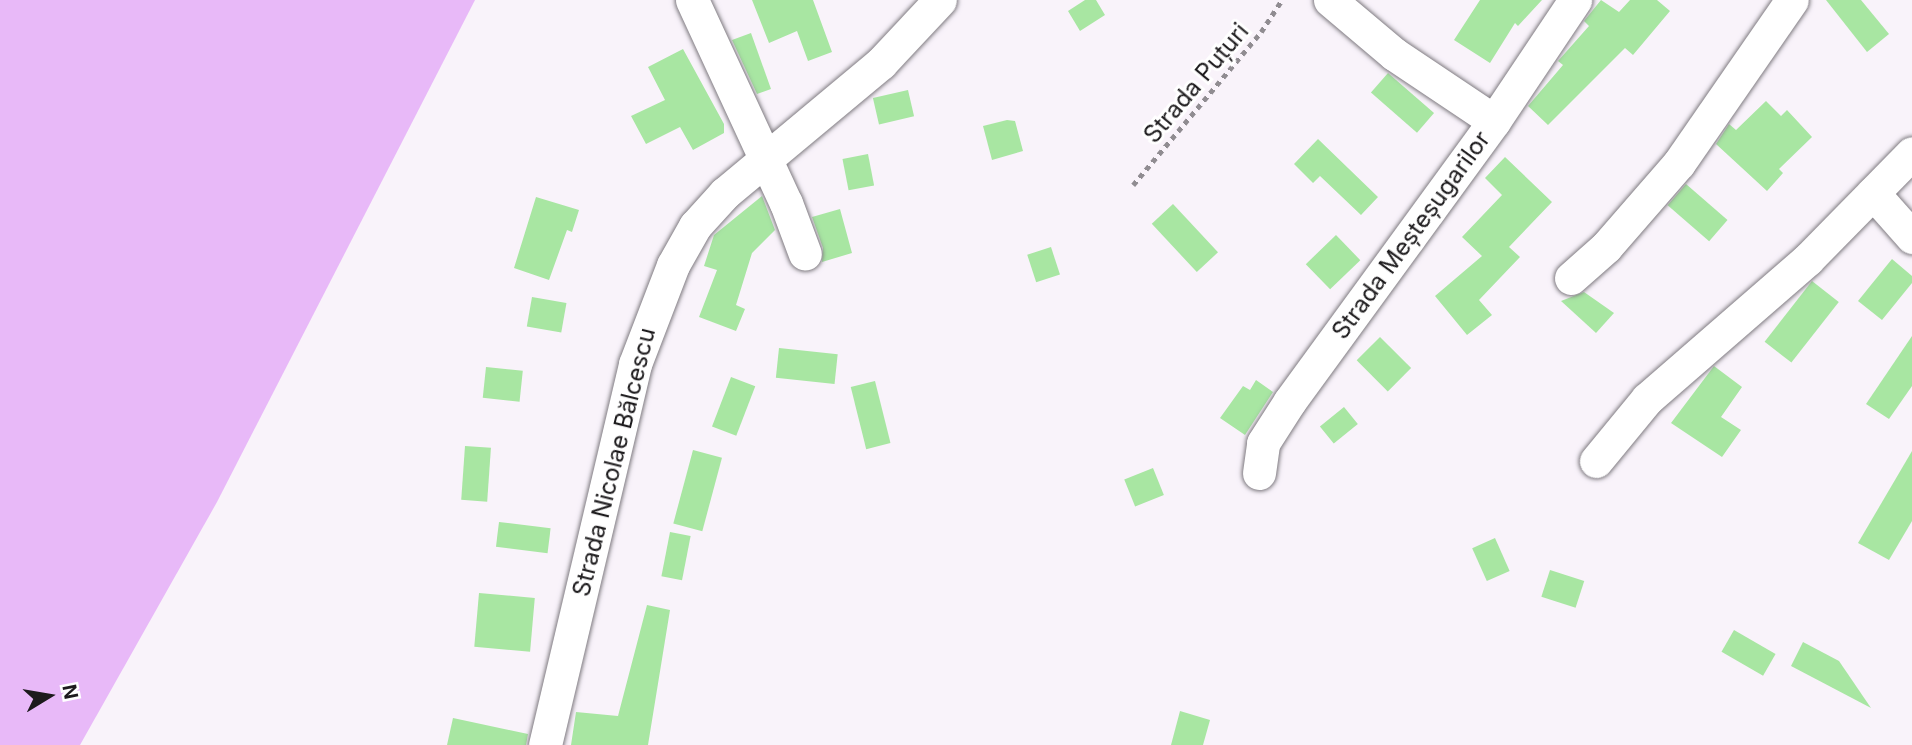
<!DOCTYPE html>
<html>
<head>
<meta charset="utf-8">
<style>
	body { margin:0 }
	#map { position:relative; width:1912px; height:745px; overflow:hidden; background:#f9f3fa; font-family:Inter,sans-serif }
	div>[style] { position:absolute }
	.green>* { inset:0; background:#e8b9f8 }
	.building>* { inset:0; background:#a8e6a2; transform-origin:0 0 }
	.path>* { height:4.5px; margin-top:-2.25px; transform-origin:0; background:repeating-linear-gradient(90deg,#908c91 0 5px,transparent 0 10px) }
	.roads { filter:drop-shadow(0 0 2px #7f7b81) drop-shadow(0 0 2px #7f7b81) }
	.minor>* { height:33px; margin:-16.5px; padding:0 16.5px; transform-origin:16.5px; border-radius:16.5px; background:#fff }
	span { translate:-50% -50%; white-space:nowrap; text-align:center; line-height:1.15; -webkit-text-stroke:6px #fff; paint-order:stroke }
	.street-label { font-size:24px; color:#1d1b1d }
	.north { position:absolute; left:14px; top:661px; width:70px; height:70px; -webkit-text-stroke:5px #fff; paint-order:stroke; rotate:79deg; font-size:19px; font-weight:700; line-height:28px; text-align:center; color:#1d1b1d }
	.north::after { content:''; display:block; margin:auto; width:24px; height:32px; background:#1d1b1d; clip-path:polygon(50% 0,100% 100%,50% 72%,0 100%) }
</style>
</head>
<body>
<div id="map">
	<div class="green">
		<div style="clip-path:polygon(0 0,475px 0,217px 502px,80px 745px,0 745px)"></div>
	</div>
	<div class="building">
		<div style="clip-path:polygon(752px 0,813px 0,832px 52px,808px 61px,797px 31px,769px 43px)"></div>
		<div style="clip-path:polygon(1085px 0,1096px 0,1105px 15px,1080px 31px,1068px 11px)"></div>
		<div style="clip-path:polygon(1480px 0,1542px 0,1518px 26px,1515px 23px,1490px 63px,1454px 40px)"></div>
		<div style="clip-path:polygon(1601px 0,1619px 12px,1630px 0,1657px 0,1670px 11px,1633px 55px,1625px 48px,1548px 125px,1528px 106px,1563px 65px,1558px 61px,1589px 26px,1584px 21px)"></div>
		<div style="clip-path:polygon(1826px 0,1861px 0,1889px 34px,1867px 52px)"></div>
		<div style="clip-path:polygon(751px 33px,771px 89px,757px 94px,732px 40px)"></div>
		<div style="clip-path:polygon(683px 49px,724px 124px,724px 133px,693px 150px,680px 127px,646px 144px,631px 116px,665px 100px,648px 67px)"></div>
		<div style="left:1388px;top:73px;width:61px;height:26px;rotate:41deg"></div>
		<div style="left:908px;top:90px;width:27px;height:36px;rotate:77deg"></div>
		<div style="clip-path:polygon(1766px 101px,1781px 116px,1787px 110px,1812px 137px,1779px 169px,1783px 173px,1767px 191px,1716px 144px,1729px 124px,1736px 130px)"></div>
		<div style="clip-path:polygon(1007px 120px,1015px 121px,1023px 151px,992px 160px,983px 126px)"></div>
		<div style="clip-path:polygon(1318px 139px,1378px 197px,1361px 215px,1320px 176px,1313px 183px,1294px 164px)"></div>
		<div style="left:868px;top:154px;width:32px;height:26px;rotate:79deg"></div>
		<div style="clip-path:polygon(1505px 157px,1552px 202px,1509px 247px,1520px 257px,1479px 300px,1492px 315px,1467px 335px,1435px 296px,1482px 256px,1462px 237px,1502px 195px,1485px 178px)"></div>
		<div style="left:1686px;top:184px;width:55px;height:28px;rotate:41deg"></div>
		<div style="clip-path:polygon(762px 196px,775px 230px,752px 253px,736px 305px,745px 309px,736px 331px,699px 317px,717px 270px,704px 266px,714px 235px)"></div>
		<div style="clip-path:polygon(536px 197px,579px 210px,572px 232px,567px 230px,549px 280px,514px 268px)"></div>
		<div style="left:1173px;top:204px;width:66px;height:29px;rotate:47deg"></div>
		<div style="clip-path:polygon(840px 209px,852px 253px,822px 262px,823px 248px,812px 217px)"></div>
		<div style="left:1336px;top:235px;width:35px;height:42px;rotate:46deg"></div>
		<div style="left:1051px;top:247px;width:29px;height:25px;rotate:72deg"></div>
		<div style="clip-path:polygon(1892px 259px,1912px 276px,1912px 283px,1882px 320px,1858px 301px)"></div>
		<div style="left:1812px;top:281px;width:34px;height:77px;rotate:38deg"></div>
		<div style="clip-path:polygon(1584px 292px,1614px 313px,1596px 333px,1561px 301px)"></div>
		<div style="left:532px;top:297px;width:35px;height:30px;rotate:10deg"></div>
		<div style="clip-path:polygon(1912px 336px,1912px 386px,1889px 419px,1866px 404px)"></div>
		<div style="left:1380px;top:337px;width:44px;height:33px;rotate:45deg"></div>
		<div style="left:779px;top:348px;width:59px;height:30px;rotate:6deg"></div>
		<div style="clip-path:polygon(1714px 366px,1742px 387px,1721px 417px,1741px 430px,1722px 457px,1671px 423px)"></div>
		<div style="left:486px;top:367px;width:37px;height:31px;rotate:6deg"></div>
		<div style="left:731px;top:377px;width:26px;height:53px;rotate:21deg"></div>
		<div style="clip-path:polygon(1256px 380px,1273px 392px,1245px 435px,1220px 418px,1243px 386px,1250px 390px)"></div>
		<div style="left:875px;top:381px;width:64px;height:25px;rotate:76deg"></div>
		<div style="left:1344px;top:407px;width:22px;height:31px;rotate:51deg"></div>
		<div style="left:465px;top:446px;width:26px;height:54px;rotate:4deg"></div>
		<div style="left:693px;top:450px;width:30px;height:76px;rotate:15deg"></div>
		<div style="clip-path:polygon(1912px 451px,1912px 521px,1889px 560px,1858px 543px)"></div>
		<div style="left:1153px;top:468px;width:29px;height:31px;rotate:68deg"></div>
		<div style="left:499px;top:522px;width:52px;height:25px;rotate:7deg"></div>
		<div style="left:670px;top:532px;width:21px;height:45px;rotate:11deg"></div>
		<div style="left:1495px;top:538px;width:36px;height:25px;rotate:66deg"></div>
		<div style="left:1550px;top:570px;width:36px;height:28px;rotate:18deg"></div>
		<div style="left:479px;top:593px;width:56px;height:54px;rotate:5deg"></div>
		<div style="clip-path:polygon(647px 605px,670px 610px,648px 745px,571px 745px,576px 712px,618px 716px)"></div>
		<div style="left:1734px;top:630px;width:48px;height:25px;rotate:30deg"></div>
		<div style="clip-path:polygon(1803px 642px,1839px 661px,1871px 708px,1791px 666px)"></div>
		<div style="clip-path:polygon(1180px 711px,1210px 720px,1203px 745px,1171px 745px)"></div>
		<div style="clip-path:polygon(453px 718px,528px 734px,526px 745px,447px 745px)"></div>
	</div>
	<div class="path">
		<div style="left:1133px;top:185px;width:199px;rotate:-50.1deg"></div>
		<div style="left:1261px;top:32px;width:38px;rotate:-57deg"></div>
	</div>
	<div class="roads">
		<div class="minor">
			<div style="left:692px;top:0;width:224px;rotate:65.2deg"></div>
			<div style="left:786px;top:203px;width:54px;rotate:69.6deg"></div>
			<div style="left:1330px;top:0;width:84px;rotate:40.2deg"></div>
			<div style="left:1394px;top:54px;width:120px;rotate:33.8deg"></div>
			<div style="left:1873px;top:193px;width:59px;rotate:48.4deg"></div>
			<div style="left:1571px;top:278px;width:47px;rotate:-41.5deg"></div>
			<div style="left:1606px;top:247px;width:111px;rotate:-49deg"></div>
			<div style="left:1679px;top:163px;width:198px;rotate:-55.3deg"></div>
			<div style="left:1596px;top:461px;width:80px;rotate:-50.6deg"></div>
			<div style="left:1647px;top:399px;width:213px;rotate:-41deg"></div>
			<div style="left:1808px;top:259px;width:148px;rotate:-45.5deg"></div>
			<div style="left:1259px;top:473px;width:30px;rotate:-82deg"></div>
			<div style="left:1263px;top:443px;width:50px;rotate:-57.3deg"></div>
			<div style="left:1290px;top:401px;width:346px;rotate:-53.9deg"></div>
			<div style="left:1494px;top:121px;width:146px;rotate:-56.2deg"></div>
			<div style="left:545px;top:745px;width:391px;rotate:-76.7deg"></div>
			<div style="left:635px;top:364px;width:106px;rotate:-69deg"></div>
			<div style="left:673px;top:265px;width:45px;rotate:-60.6deg"></div>
			<div style="left:695px;top:226px;width:45px;rotate:-47.7deg"></div>
			<div style="left:725px;top:193px;width:203px;rotate:-39.8deg"></div>
			<div style="left:881px;top:63px;width:86px;rotate:-46.9deg"></div>
		</div>
	</div>
	<div class="street-label">
		<span style="left:1196px;top:83px;rotate:-50deg">Strada Puțuri</span>
		<span style="left:1411px;top:235px;rotate:-54deg">Strada Meșteșugarilor</span>
		<span style="left:614px;top:462px;rotate:-76deg">Strada Nicolae Bălcescu</span>
	</div>
	<div class="north">N</div>
</div>
</body>
</html>
